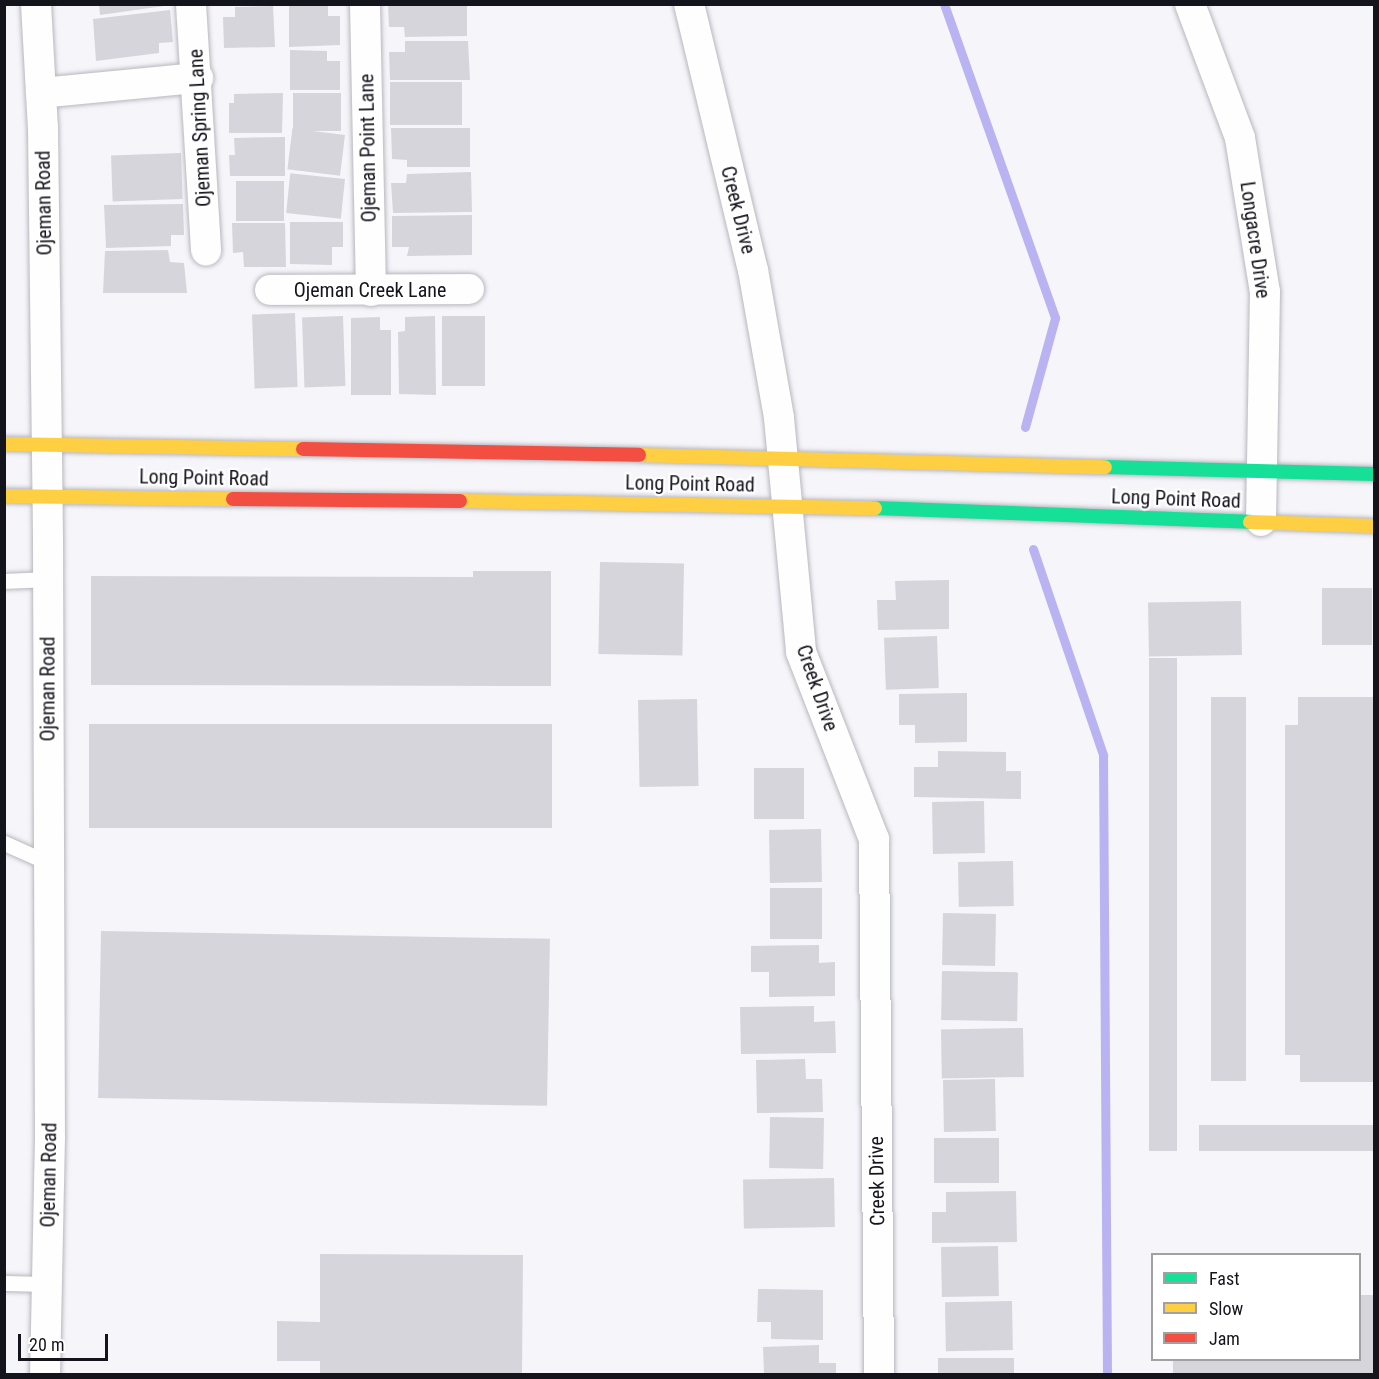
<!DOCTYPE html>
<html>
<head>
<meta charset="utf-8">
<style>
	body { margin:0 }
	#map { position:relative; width:1379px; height:1379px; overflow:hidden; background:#f5f5fa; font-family:"Roboto Condensed",sans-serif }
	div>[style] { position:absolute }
	.stream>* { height:9px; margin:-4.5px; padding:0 4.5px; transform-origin:4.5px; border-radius:4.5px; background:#bab3f1 }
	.building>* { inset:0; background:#d6d5dc; transform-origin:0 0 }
	.roads { filter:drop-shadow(0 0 2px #b7b7be) drop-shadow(0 0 2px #b7b7be) }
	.lane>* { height:15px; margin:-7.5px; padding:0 7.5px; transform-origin:7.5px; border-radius:7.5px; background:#fefefe }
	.street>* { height:30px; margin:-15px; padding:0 15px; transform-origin:15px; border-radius:15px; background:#fefefe }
	.fast>* { height:14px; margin:-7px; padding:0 7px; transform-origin:7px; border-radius:7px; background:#16e098 }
	.slow>* { height:14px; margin:-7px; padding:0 7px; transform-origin:7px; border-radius:7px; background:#ffcf43 }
	.jam>* { height:14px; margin:-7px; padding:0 7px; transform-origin:7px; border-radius:7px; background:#f24e42 }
	span { translate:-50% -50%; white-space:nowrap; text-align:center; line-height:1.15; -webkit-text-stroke:4.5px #fff; paint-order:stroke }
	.street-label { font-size:20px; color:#14141c }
	.frame { position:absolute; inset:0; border:6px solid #14141c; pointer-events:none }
	.legend { position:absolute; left:1151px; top:1253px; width:210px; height:108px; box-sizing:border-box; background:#fff; border:2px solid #a1a1a4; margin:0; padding:8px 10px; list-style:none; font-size:18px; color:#14141c }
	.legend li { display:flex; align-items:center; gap:12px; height:30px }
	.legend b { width:30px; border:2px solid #a1a1a4 }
	.scale { position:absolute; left:18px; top:1334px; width:90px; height:27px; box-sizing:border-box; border:3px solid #14141c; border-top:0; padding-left:8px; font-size:18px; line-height:21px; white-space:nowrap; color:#14141c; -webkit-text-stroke:4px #fff; paint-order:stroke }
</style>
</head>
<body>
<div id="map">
	<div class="stream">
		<div style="left:944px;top:4px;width:333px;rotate:70.5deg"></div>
		<div style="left:1055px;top:318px;width:113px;rotate:105.4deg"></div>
		<div style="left:1033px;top:549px;width:218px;rotate:71.2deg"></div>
		<div style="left:1103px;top:755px;width:619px;rotate:89.63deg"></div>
	</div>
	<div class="building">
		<div style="clip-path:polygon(99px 4px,164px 4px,164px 6px,100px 15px)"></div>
		<div style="clip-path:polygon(328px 5px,328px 16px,340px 16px,340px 45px,289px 47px,289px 6px)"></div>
		<div style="clip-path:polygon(388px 5px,467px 5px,467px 36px,405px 37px,404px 27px,389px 27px)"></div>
		<div style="clip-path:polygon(273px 6px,275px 47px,224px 48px,223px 17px,235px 17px,235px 7px)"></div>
		<div style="clip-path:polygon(170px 10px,173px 42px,159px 43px,159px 53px,96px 61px,93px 19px)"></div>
		<div style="clip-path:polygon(405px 41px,468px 41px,470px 80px,390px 80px,389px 52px,405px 52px)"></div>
		<div style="clip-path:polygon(290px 50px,327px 51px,327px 61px,340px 61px,340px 90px,290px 90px)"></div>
		<div style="left:462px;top:82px;width:43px;height:72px;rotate:90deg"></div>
		<div style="clip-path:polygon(283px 93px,282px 133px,229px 133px,229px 103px,234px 103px,234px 94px)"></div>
		<div style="left:293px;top:93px;width:48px;height:38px"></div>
		<div style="clip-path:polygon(391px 128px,470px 128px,470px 167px,407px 167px,407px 160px,392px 159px)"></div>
		<div style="left:345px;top:135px;width:41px;height:53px;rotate:97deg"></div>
		<div style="clip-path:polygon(285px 137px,285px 176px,230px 176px,229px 155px,235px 155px,234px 138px)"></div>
		<div style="left:181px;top:153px;width:46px;height:70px;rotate:88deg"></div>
		<div style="clip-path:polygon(471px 172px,472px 212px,393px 213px,391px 183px,406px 183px,407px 174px)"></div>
		<div style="left:345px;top:179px;width:40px;height:55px;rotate:96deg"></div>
		<div style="left:236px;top:181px;width:48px;height:40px"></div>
		<div style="clip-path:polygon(183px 204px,184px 235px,171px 235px,171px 246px,106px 248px,104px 205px)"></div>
		<div style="clip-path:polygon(472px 215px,472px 255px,407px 256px,409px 247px,392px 247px,392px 216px)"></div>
		<div style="clip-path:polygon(290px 222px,343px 222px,343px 247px,332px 247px,332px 265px,290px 264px)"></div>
		<div style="clip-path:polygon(232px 223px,285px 223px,286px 267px,244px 267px,243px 252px,233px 253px)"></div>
		<div style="clip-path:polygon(168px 250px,170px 262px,184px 263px,187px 293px,103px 293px,105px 251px)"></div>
		<div style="left:295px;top:313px;width:74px;height:43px;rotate:88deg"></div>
		<div style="left:343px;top:316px;width:70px;height:41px;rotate:88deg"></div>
		<div style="clip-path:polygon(435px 316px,436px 395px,399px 394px,398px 332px,405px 331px,405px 317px)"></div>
		<div style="left:442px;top:316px;width:43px;height:70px"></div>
		<div style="clip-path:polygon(380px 317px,380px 330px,391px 330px,391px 395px,351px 395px,351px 318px)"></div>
		<div style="left:600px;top:562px;width:84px;height:92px;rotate:1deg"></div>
		<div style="clip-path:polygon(473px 571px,551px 571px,551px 686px,91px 685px,91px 576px,473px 577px)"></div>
		<div style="clip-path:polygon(949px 580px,949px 629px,878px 630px,877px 600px,896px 600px,895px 581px)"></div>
		<div style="left:1322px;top:588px;width:50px;height:57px"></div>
		<div style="left:1241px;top:601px;width:54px;height:93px;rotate:89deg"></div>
		<div style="left:937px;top:636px;width:52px;height:53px;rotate:88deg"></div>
		<div style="left:1177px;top:658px;width:493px;height:28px;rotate:90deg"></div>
		<div style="clip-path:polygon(967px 693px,967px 742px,915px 743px,915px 725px,899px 725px,899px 694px)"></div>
		<div style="left:1211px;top:697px;width:35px;height:384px"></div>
		<div style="clip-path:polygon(1298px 697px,1374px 697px,1374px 1082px,1300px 1082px,1300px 1055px,1285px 1055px,1285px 725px,1298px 725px)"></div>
		<div style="left:697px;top:699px;width:87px;height:59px;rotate:89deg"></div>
		<div style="left:89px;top:724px;width:463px;height:104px"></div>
		<div style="clip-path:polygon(938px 751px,1006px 752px,1006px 771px,1021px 771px,1021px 799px,914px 797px,914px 767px,938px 767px)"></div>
		<div style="left:754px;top:768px;width:50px;height:51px"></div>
		<div style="left:984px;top:801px;width:52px;height:52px;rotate:89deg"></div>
		<div style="left:821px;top:829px;width:53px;height:52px;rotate:89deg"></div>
		<div style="left:1013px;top:861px;width:45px;height:55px;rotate:89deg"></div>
		<div style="left:770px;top:888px;width:52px;height:51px"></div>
		<div style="left:943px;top:913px;width:53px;height:52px;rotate:1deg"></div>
		<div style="left:101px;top:931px;width:449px;height:167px;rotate:1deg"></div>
		<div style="clip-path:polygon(819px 945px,819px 963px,835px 962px,835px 996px,769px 997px,769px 972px,751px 972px,751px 946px)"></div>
		<div style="left:942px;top:971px;width:76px;height:49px;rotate:1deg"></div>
		<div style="clip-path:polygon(814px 1006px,814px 1022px,835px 1021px,836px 1053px,741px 1054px,740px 1007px)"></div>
		<div style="left:1023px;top:1028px;width:49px;height:82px;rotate:89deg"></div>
		<div style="clip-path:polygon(805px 1059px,806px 1079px,822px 1079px,823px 1112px,757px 1113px,756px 1060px)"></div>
		<div style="left:995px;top:1079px;width:52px;height:52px;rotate:89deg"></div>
		<div style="left:770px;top:1117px;width:54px;height:51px;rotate:1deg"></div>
		<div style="left:1374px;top:1125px;width:26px;height:175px;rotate:90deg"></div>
		<div style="left:999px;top:1138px;width:45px;height:65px;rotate:90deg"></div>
		<div style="left:834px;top:1178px;width:49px;height:91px;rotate:89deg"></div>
		<div style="clip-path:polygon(1016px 1191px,1017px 1242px,932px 1243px,932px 1212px,946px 1212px,946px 1192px)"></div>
		<div style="left:998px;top:1246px;width:50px;height:57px;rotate:89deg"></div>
		<div style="clip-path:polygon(320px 1254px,523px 1255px,522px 1374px,320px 1374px,320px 1361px,277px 1361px,277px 1321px,320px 1322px)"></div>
		<div style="clip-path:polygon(758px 1289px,823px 1290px,823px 1340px,771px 1339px,771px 1322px,757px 1322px)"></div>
		<div style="clip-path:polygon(1360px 1295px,1374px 1295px,1374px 1374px,1173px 1374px,1173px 1360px,1360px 1360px)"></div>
		<div style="left:1012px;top:1301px;width:49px;height:67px;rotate:89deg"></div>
		<div style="clip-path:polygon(819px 1345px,819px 1363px,836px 1363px,836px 1374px,764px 1374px,763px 1347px)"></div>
		<div style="left:938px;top:1358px;width:76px;height:16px"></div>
	</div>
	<div class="roads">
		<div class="lane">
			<div style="left:4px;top:581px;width:44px;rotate:-2.6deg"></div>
			<div style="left:4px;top:843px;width:49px;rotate:24deg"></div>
			<div style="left:4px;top:1283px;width:43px;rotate:1.3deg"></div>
		</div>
		<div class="street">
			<div style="left:36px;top:4px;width:124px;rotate:86.8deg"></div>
			<div style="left:43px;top:128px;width:413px;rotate:89.3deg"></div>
			<div style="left:48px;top:541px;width:596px;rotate:89.81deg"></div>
			<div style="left:50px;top:1137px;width:237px;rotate:91.2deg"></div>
			<div style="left:191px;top:4px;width:247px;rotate:86.5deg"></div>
			<div style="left:365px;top:4px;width:287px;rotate:88.8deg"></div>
			<div style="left:689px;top:4px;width:274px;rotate:76.5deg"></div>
			<div style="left:753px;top:270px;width:150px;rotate:80deg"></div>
			<div style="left:779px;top:418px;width:235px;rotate:84.6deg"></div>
			<div style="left:801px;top:652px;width:201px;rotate:68.7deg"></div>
			<div style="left:874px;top:839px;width:535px;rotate:89.46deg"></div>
			<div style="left:1190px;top:4px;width:143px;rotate:69.5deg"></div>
			<div style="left:1240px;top:138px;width:156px;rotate:80.8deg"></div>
			<div style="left:1265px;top:292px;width:229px;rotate:91deg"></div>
			<div style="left:41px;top:93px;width:158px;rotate:-5.5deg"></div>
			<div style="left:270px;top:290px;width:199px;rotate:-0.3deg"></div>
		</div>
		<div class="fast">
			<div style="left:1105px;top:467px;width:269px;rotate:1.5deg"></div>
			<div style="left:875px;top:508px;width:375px;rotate:2.1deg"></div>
		</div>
		<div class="slow">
			<div style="left:4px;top:444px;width:299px;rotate:1deg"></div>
			<div style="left:639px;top:455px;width:466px;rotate:1.5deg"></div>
			<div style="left:4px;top:496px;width:229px;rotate:0.8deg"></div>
			<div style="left:460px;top:501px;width:415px;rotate:1deg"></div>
			<div style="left:1250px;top:522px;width:124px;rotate:1.8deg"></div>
		</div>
		<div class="jam">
			<div style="left:303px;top:449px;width:336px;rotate:1deg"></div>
			<div style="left:233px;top:499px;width:227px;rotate:0.5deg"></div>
		</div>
	</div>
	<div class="street-label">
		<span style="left:200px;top:128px;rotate:-93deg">Ojeman Spring Lane</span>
		<span style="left:368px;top:148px;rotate:-91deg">Ojeman Point Lane</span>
		<span style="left:44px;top:203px;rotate:-91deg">Ojeman Road</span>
		<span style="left:738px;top:210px;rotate:76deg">Creek Drive</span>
		<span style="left:1255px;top:240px;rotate:82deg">Longacre Drive</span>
		<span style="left:370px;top:290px">Ojeman Creek Lane</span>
		<span style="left:204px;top:478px;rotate:1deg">Long Point Road</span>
		<span style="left:690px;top:484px;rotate:1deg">Long Point Road</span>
		<span style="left:1176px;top:499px;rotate:2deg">Long Point Road</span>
		<span style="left:817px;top:688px;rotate:71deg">Creek Drive</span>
		<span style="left:48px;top:689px;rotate:-90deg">Ojeman Road</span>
		<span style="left:49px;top:1175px;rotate:-89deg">Ojeman Road</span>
		<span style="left:877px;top:1181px;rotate:-91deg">Creek Drive</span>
	</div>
	<div class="frame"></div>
	<ul class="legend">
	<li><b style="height:8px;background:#16e098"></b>Fast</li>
	<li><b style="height:8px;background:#ffcf43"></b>Slow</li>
	<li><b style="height:8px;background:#f24e42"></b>Jam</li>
	</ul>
	<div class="scale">20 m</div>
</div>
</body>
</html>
